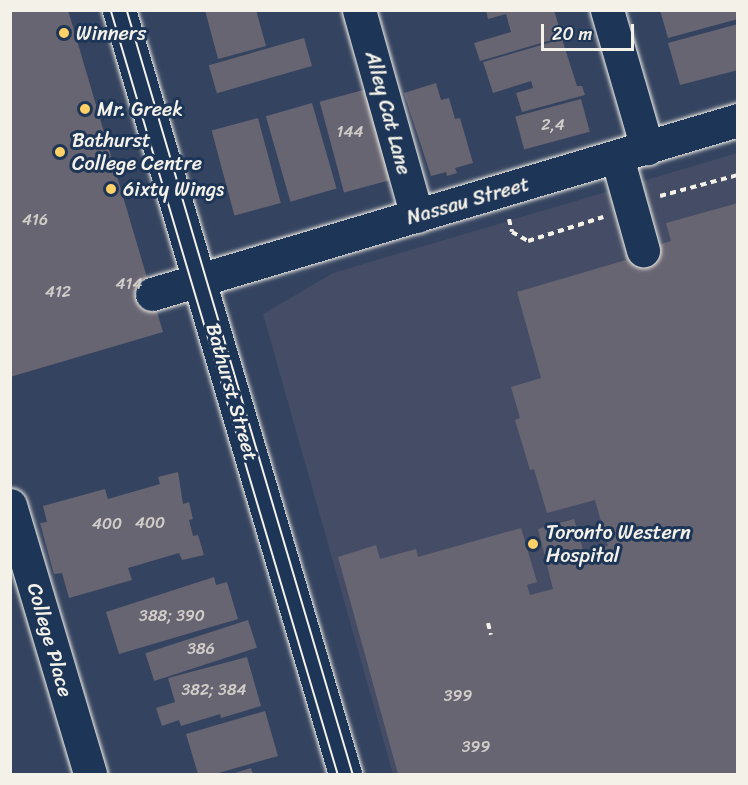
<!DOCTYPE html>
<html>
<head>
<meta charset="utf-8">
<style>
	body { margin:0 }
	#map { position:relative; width:748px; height:785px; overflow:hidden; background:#34435f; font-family:Sriracha,sans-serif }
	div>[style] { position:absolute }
	.built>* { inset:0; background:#444d65 }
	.building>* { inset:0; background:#686572; transform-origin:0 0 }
	.path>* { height:4px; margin-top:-2px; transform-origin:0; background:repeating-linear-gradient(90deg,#f4f1e8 0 6px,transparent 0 10.5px) }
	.roads { filter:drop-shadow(0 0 2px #f4f1e8) drop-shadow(0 0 2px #f4f1e8) }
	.minor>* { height:33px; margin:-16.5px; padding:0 16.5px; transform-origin:16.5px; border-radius:16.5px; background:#1d3557 }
	.major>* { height:33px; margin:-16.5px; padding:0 16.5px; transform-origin:16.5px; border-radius:16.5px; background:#1d3557 }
	.tram>* { height:1.5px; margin:-0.75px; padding:0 0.75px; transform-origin:0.75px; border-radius:0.75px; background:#f4f1e8 }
	.dots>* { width:16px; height:16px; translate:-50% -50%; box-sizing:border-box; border:3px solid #1d3557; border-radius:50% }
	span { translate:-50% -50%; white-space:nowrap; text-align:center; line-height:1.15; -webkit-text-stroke:6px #1d3557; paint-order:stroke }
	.number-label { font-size:16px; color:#d1ceca }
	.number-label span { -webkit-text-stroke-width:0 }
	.poi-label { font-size:20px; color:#f4f1e8 }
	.left { translate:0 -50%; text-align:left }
	.street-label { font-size:20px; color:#f4f1e8 }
	.frame { position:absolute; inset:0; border:12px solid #f4f1e8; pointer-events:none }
	.scale { position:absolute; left:541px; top:24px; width:93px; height:27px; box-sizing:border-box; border:3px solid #f4f1e8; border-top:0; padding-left:8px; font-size:18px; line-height:21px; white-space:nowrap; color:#f4f1e8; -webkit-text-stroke:4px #1d3557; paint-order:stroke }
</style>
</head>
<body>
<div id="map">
	<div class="built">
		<div style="clip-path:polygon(737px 153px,737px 774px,393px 774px,263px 314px,333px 273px)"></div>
	</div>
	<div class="building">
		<div style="clip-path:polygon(10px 10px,68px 10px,163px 332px,10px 377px)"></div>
		<div style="clip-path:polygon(205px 10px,256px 10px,266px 46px,218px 59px)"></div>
		<div style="clip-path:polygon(486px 10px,554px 10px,562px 37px,480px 61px,474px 43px,511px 32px,506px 14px,488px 19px)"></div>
		<div style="clip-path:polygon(660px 10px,736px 10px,738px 19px,668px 38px)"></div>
		<div style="clip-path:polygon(738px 24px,738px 70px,680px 85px,668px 43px)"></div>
		<div style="left:304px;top:38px;width:29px;height:99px;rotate:74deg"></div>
		<div style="clip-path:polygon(562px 39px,577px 86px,582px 86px,585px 95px,522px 112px,516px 93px,533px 88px,531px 81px,493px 93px,483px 62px)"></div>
		<div style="clip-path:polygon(436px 83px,441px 100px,449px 98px,455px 119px,460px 118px,473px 163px,455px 168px,457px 173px,447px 176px,446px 172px,431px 176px,404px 93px)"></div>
		<div style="left:367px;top:89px;width:94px;height:49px;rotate:75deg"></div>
		<div style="left:581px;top:99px;width:34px;height:68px;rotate:75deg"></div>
		<div style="left:312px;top:103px;width:89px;height:48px;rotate:74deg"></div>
		<div style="left:258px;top:118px;width:88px;height:48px;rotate:75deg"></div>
		<div style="clip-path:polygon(738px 203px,738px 774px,398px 774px,338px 557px,376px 545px,380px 559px,416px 549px,418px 557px,521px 528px,537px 582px,527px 585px,530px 595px,553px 589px,538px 529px,574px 519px,584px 553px,608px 546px,595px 500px,547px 513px,534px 469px,530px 470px,515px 420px,520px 418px,511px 387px,541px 378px,517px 292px,626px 260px,625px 255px,671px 241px,666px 223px)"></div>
		<div style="clip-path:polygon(178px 472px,183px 504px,189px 502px,193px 519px,189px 520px,193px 536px,198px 535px,204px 555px,182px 560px,179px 553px,128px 568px,132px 580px,69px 598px,62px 573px,54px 574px,40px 523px,47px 522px,43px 506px,105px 489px,108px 499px,160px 484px,158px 477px)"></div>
		<div style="clip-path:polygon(214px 577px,216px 585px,227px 582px,238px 619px,119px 654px,106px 612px)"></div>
		<div style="left:248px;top:620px;width:29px;height:108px;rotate:72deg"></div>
		<div style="clip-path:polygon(247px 657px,261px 706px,221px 718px,220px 714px,181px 726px,179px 720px,162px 726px,156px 708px,175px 702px,168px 678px)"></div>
		<div style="clip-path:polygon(265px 711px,278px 756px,215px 774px,198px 774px,186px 734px)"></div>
		<div style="clip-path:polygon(251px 768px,253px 774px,232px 774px)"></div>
	</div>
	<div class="path">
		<div style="left:660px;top:196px;width:81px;rotate:-15.1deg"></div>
		<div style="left:509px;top:219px;width:13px;rotate:77deg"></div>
		<div style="left:512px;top:232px;width:18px;rotate:29deg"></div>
		<div style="left:528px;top:241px;width:79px;rotate:-17.7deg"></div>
		<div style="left:488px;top:623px;width:12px;rotate:76deg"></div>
	</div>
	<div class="roads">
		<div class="minor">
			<div style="left:359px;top:10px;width:214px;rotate:74.3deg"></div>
			<div style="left:607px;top:10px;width:144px;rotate:73.8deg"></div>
			<div style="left:617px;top:157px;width:97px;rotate:74.4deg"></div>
			<div style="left:152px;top:294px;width:611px;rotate:-16.54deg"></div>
			<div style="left:10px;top:505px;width:281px;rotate:73.4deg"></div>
		</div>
		<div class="major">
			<div style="left:119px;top:10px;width:797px;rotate:73.52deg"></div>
		</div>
	</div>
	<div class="tram">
		<div style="left:111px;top:10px;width:797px;rotate:73.45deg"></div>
		<div style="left:127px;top:10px;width:797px;rotate:73.52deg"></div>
	</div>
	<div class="dots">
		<div style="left:64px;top:33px;background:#ffd166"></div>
		<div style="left:85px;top:109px;background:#ffd166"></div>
		<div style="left:60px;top:152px;background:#ffd166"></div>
		<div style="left:111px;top:189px;background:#ffd166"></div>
		<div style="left:533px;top:544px;background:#ffd166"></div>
	</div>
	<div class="number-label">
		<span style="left:553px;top:125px">2,4</span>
		<span style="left:350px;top:132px">144</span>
		<span style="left:35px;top:220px">416</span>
		<span style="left:129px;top:284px">414</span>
		<span style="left:58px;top:292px">412</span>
		<span style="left:150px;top:523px">400</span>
		<span style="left:107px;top:524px">400</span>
		<span style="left:172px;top:616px">388; 390</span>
		<span style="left:201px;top:649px">386</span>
		<span style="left:214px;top:690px">382; 384</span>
		<span style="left:458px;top:696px">399</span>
		<span style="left:476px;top:747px">399</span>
	</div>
	<div class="poi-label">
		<span class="left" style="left:76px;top:33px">Winners</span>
		<span class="left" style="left:97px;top:109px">Mr. Greek</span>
		<span class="left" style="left:72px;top:152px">Bathurst<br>College Centre</span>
		<span class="left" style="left:123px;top:189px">6ixty Wings</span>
		<span class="left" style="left:546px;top:544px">Toronto Western<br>Hospital</span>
	</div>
	<div class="street-label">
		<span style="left:388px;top:113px;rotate:75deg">Alley Cat Lane</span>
		<span style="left:468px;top:201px;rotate:-16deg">Nassau Street</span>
		<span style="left:232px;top:392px;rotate:74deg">Bathurst Street</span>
		<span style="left:50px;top:640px;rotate:74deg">College Place</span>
	</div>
	<div class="frame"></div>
	<div class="scale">20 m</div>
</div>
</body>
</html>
